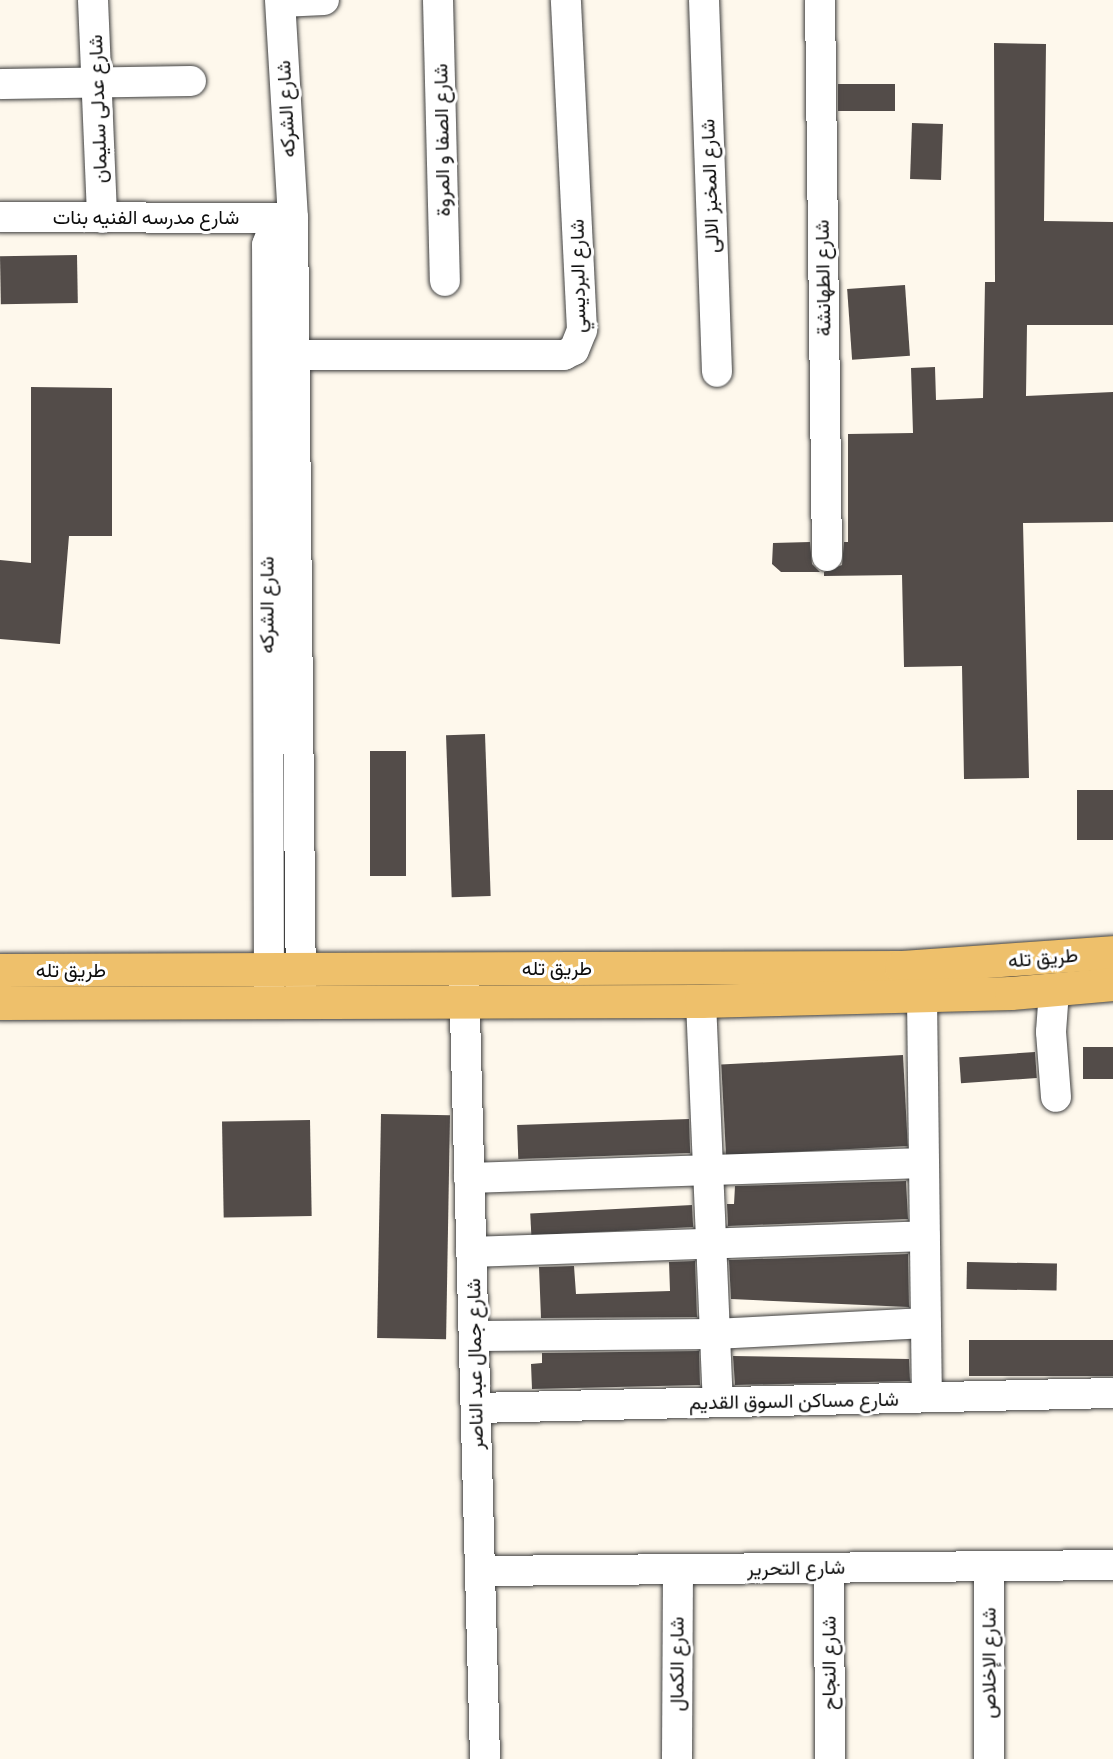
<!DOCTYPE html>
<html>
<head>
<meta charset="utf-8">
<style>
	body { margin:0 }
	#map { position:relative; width:1113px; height:1759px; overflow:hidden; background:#fef8ec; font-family:"Zilla Slab",Vazirmatn,serif }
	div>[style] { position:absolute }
	.building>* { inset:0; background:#534c49; transform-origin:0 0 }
	.roads { filter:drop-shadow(0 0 2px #3f3f3f) drop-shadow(0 0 2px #3f3f3f) }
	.minor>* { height:30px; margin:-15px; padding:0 15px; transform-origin:15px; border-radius:15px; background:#fff }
	.major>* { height:33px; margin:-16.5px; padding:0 16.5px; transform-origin:16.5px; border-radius:16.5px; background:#eec06b }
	span { translate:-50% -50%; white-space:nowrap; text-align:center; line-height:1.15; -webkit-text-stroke:6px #fff; paint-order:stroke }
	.street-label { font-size:20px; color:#0c0c0c }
</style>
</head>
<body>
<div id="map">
	<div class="building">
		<div style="clip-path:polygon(994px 43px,1046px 44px,1044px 221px,1113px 222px,1113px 325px,1027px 325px,1026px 396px,1113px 392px,1113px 522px,1023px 523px,1029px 778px,964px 779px,962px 666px,904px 667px,902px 575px,824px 576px,824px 572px,842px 565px,844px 542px,848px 542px,848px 434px,913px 433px,911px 368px,935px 367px,936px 400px,983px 398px,985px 282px,995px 282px)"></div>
		<div style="left:838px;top:84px;width:57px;height:27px"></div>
		<div style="left:912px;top:123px;width:31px;height:56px;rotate:2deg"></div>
		<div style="left:77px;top:255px;width:48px;height:77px;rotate:89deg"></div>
		<div style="left:905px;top:285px;width:71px;height:58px;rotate:86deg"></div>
		<div style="clip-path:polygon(31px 387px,112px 388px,112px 536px,69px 536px,60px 644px,0 639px,0 560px,31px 563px)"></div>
		<div style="clip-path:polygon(810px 542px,812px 564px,820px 572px,781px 572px,772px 564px,773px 543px)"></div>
		<div style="left:485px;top:734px;width:162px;height:39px;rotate:88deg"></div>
		<div style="left:370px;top:751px;width:36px;height:125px"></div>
		<div style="left:1077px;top:790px;width:36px;height:50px"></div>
		<div style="left:1083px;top:1047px;width:30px;height:32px"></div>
		<div style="left:1035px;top:1052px;width:26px;height:76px;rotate:86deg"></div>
		<div style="left:903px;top:1055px;width:91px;height:182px;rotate:87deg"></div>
		<div style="left:381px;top:1114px;width:69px;height:224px;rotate:1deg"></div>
		<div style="left:689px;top:1119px;width:34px;height:172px;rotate:88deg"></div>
		<div style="left:310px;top:1120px;width:96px;height:88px;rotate:89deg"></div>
		<div style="clip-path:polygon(906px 1181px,908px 1219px,728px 1226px,727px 1204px,734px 1204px,735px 1186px)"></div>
		<div style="left:692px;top:1205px;width:22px;height:162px;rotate:87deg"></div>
		<div style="clip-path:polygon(908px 1254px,909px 1307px,731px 1299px,729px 1260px)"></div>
		<div style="clip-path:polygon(695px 1261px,697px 1317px,541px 1318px,539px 1267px,574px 1266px,576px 1294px,670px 1291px,669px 1262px)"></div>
		<div style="left:967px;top:1262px;width:90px;height:27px;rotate:1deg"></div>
		<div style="left:1113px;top:1340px;width:36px;height:144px;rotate:90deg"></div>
		<div style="clip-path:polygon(699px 1351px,700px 1385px,532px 1389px,531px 1364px,542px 1363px,542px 1353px)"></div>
		<div style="clip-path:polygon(733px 1356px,909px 1359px,910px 1381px,735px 1385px)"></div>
	</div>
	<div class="roads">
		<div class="minor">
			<div style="left:93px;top:0;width:218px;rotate:87.6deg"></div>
			<div style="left:280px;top:0;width:218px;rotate:86.6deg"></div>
			<div style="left:293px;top:218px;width:775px;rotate:89.41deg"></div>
			<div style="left:438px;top:0;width:281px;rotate:88.6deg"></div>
			<div style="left:704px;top:0;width:372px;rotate:88deg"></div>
			<div style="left:820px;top:0;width:556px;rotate:89.28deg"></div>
			<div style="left:281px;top:2px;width:43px;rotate:-2.7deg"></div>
			<div style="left:0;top:84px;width:191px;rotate:-0.9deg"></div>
			<div style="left:0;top:217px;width:293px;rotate:0.2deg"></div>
			<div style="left:275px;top:355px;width:289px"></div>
			<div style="left:564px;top:355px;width:11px;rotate:-27deg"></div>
			<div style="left:574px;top:350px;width:22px;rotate:-68deg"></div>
			<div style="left:582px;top:330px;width:330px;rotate:-92.8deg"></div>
			<div style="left:464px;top:977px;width:782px;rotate:88.46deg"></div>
			<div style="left:1054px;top:991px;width:41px;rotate:94.2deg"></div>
			<div style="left:1051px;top:1032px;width:65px;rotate:85.6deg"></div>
			<div style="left:269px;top:992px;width:747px;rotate:-90.15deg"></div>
			<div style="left:267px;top:245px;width:14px;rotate:-69deg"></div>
			<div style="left:272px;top:232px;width:25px;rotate:-34deg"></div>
			<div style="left:922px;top:997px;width:400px;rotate:89.3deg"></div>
			<div style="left:701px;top:1001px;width:401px;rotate:87.6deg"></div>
			<div style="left:469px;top:1178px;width:455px;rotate:-1.9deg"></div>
			<div style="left:471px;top:1252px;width:454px;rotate:-2deg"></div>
			<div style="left:477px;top:1336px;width:238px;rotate:-0.5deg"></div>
			<div style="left:715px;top:1334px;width:211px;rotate:-3deg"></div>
			<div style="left:476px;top:1408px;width:637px;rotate:-1.35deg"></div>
			<div style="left:989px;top:1567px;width:192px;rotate:90deg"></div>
			<div style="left:829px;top:1568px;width:191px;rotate:89.7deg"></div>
			<div style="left:480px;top:1571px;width:633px;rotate:-0.54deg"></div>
			<div style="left:677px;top:1759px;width:189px;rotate:-89.7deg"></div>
		</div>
		<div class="major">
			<div style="left:0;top:970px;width:901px;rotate:-0.19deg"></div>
			<div style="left:901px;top:967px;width:213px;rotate:-4deg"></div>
			<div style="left:0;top:1003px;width:701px;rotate:-0.16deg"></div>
			<div style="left:701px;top:1001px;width:310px;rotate:-1.5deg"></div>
			<div style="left:1011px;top:993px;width:102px;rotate:-5deg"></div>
		</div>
	</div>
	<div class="street-label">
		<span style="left:98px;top:109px;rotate:-92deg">شارع عدلى سليمان</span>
		<span style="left:286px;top:109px;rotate:-93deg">شارع الشركه</span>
		<span style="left:442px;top:140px;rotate:-91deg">شارع الصفا و المروة</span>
		<span style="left:710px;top:186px;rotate:-92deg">شارع المخبز الالى</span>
		<span style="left:146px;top:217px">شارع مدرسه الفنيه بنات</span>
		<span style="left:578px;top:276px;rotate:-91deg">شارع البرديسي</span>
		<span style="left:823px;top:278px;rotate:-91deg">شارع الطهانشة</span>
		<span style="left:267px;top:605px;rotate:-90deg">شارع الشركه</span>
		<span style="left:1043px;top:958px;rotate:-5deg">طريق تله</span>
		<span style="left:557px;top:968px">طريق تله</span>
		<span style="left:71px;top:970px">طريق تله</span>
		<span style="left:475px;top:1364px;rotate:-91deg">شارع جمال عبد الناصر</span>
		<span style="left:794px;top:1401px;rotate:-1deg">شارع مساكن السوق القديم</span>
		<span style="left:796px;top:1568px;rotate:-1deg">شارع التحرير</span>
		<span style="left:829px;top:1663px;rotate:-90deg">شارع النجاح</span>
		<span style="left:989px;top:1663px;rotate:-90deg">شارع الإخلاص</span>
		<span style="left:677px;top:1664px;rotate:-90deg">شارع الكمال</span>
	</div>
</div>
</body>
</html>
